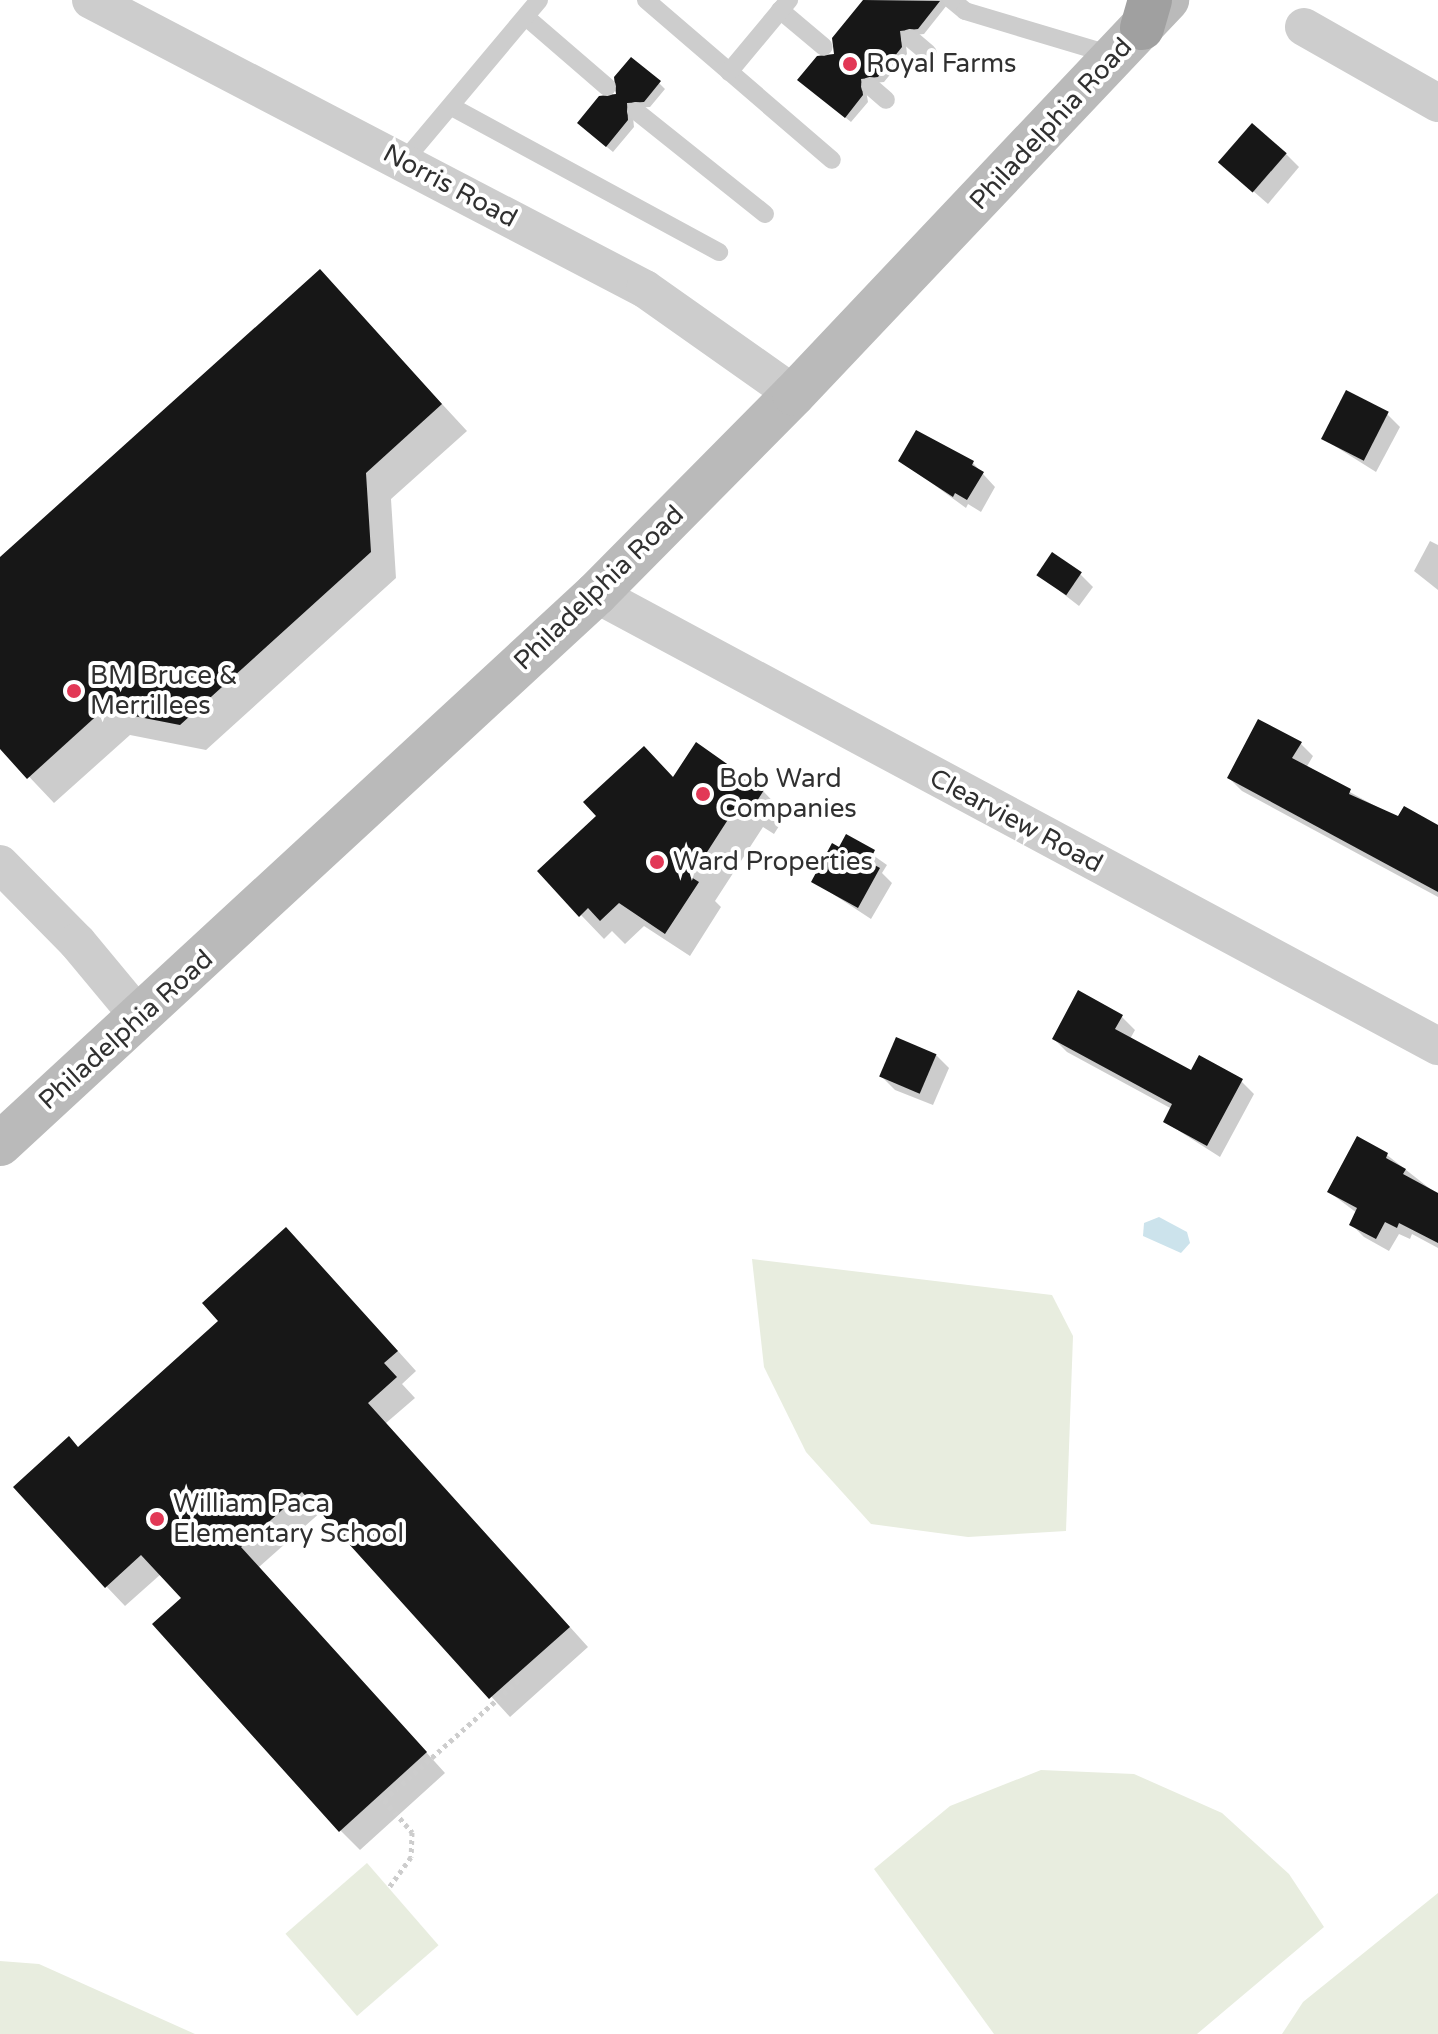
<!DOCTYPE html>
<html>
<head>
<meta charset="utf-8">
<style>
	body { margin:0 }
	#map { position:relative; width:1438px; height:2034px; overflow:hidden; background:#fff; font-family:"Varela Round",sans-serif }
	div>[style] { position:absolute }
	.green>* { inset:0; background:#e8eddf; transform-origin:0 0 }
	.water>* { inset:0; background:#cce3ec }
	.shadow>* { inset:0; background:#0003 }
	.building>* { inset:0; background:#171717; transform-origin:0 0 }
	.path>* { height:5px; margin-top:-2.5px; transform-origin:0; background:repeating-linear-gradient(90deg,#cdcdcd 0 4px,transparent 0 8px) }
	.service>* { height:18px; margin:-9px; padding:0 9px; transform-origin:9px; border-radius:9px; background:#cdcdcd }
	.minor>* { height:38px; margin:-19px; padding:0 19px; transform-origin:19px; border-radius:19px; background:#cdcdcd }
	.secondary>* { height:44px; margin:-22px; padding:0 22px; transform-origin:22px; border-radius:22px; background:#bababa }
	.trunk>* { height:44px; margin:-22px; padding:0 22px; transform-origin:22px; border-radius:22px; background:#a0a0a0 }
	.dots>* { width:22px; height:22px; translate:-50% -50%; box-sizing:border-box; border:4px solid #fff; border-radius:50% }
	span { translate:-50% -50%; white-space:nowrap; text-align:center; line-height:1.15; -webkit-text-stroke:8px #fff; paint-order:stroke }
	.poi-label { font-size:26px; color:#303030 }
	.left { translate:0 -50%; text-align:left }
	.street-label { font-size:26px; color:#303030 }
</style>
</head>
<body>
<div id="map">
	<div class="green">
		<div style="clip-path:polygon(752px 1259px,1052px 1295px,1073px 1336px,1066px 1531px,968px 1537px,871px 1524px,806px 1452px,764px 1367px)"></div>
		<div style="clip-path:polygon(1041px 1770px,1134px 1774px,1222px 1813px,1289px 1874px,1324px 1927px,1197px 2034px,994px 2034px,874px 1869px,950px 1806px)"></div>
		<div style="left:367px;top:1863px;width:109px;height:108px;rotate:49deg"></div>
		<div style="clip-path:polygon(1438px 1893px,1438px 2034px,1282px 2034px,1303px 2002px)"></div>
		<div style="clip-path:polygon(0 1961px,39px 1964px,195px 2034px,0 2034px)"></div>
	</div>
	<div class="water">
		<div style="clip-path:polygon(1159px 1217px,1187px 1232px,1190px 1243px,1181px 1253px,1143px 1236px,1144px 1223px)"></div>
	</div>
	<div class="shadow">
		<div style="clip-path:polygon(865px 0,951px 0,924px 34px,905px 36px,907px 54px,884px 82px,865px 84px,868px 102px,851px 122px,806px 85px,836px 56px,834px 38px)"></div>
		<div style="clip-path:polygon(659px 83px,665px 89px,650px 107px,632px 108px,634px 127px,613px 152px,585px 129px,619px 96px)"></div>
		<div style="clip-path:polygon(1286px 154px,1299px 167px,1268px 204px,1221px 163px)"></div>
		<div style="clip-path:polygon(320px 272px,467px 431px,391px 499px,396px 578px,206px 750px,130px 735px,54px 803px,0 746px,0 559px)"></div>
		<div style="clip-path:polygon(1387px 414px,1400px 427px,1376px 472px,1322px 438px)"></div>
		<div style="clip-path:polygon(901px 461px,973px 463px,995px 487px,981px 512px,968px 504px,966px 508px)"></div>
		<div style="clip-path:polygon(1430px 541px,1438px 545px,1438px 590px,1414px 571px)"></div>
		<div style="clip-path:polygon(1080px 574px,1093px 587px,1079px 606px,1039px 575px)"></div>
		<div style="clip-path:polygon(1300px 743px,1313px 756px,1306px 768px,1399px 819px,1438px 827px,1438px 897px,1242px 791px,1229px 778px)"></div>
		<div style="clip-path:polygon(674px 780px,763px 791px,786px 815px,774px 834px,763px 827px,715px 901px,721px 907px,690px 956px,644px 926px,625px 944px,612px 931px,604px 939px,581px 915px)"></div>
		<div style="clip-path:polygon(847px 837px,887px 865px,882px 873px,892px 883px,871px 919px,813px 881px)"></div>
		<div style="clip-path:polygon(1079px 993px,1122px 1017px,1135px 1030px,1130px 1039px,1192px 1072px,1241px 1081px,1254px 1094px,1220px 1157px,1165px 1122px,1172px 1109px,1067px 1052px,1054px 1039px)"></div>
		<div style="clip-path:polygon(936px 1055px,949px 1068px,933px 1105px,895px 1090px,882px 1077px)"></div>
		<div style="clip-path:polygon(1387px 1155px,1438px 1195px,1438px 1248px,1412px 1234px,1410px 1239px,1399px 1234px,1389px 1251px,1364px 1237px,1351px 1224px,1357px 1213px,1329px 1192px)"></div>
		<div style="clip-path:polygon(306px 1249px,416px 1371px,402px 1384px,415px 1398px,386px 1423px,588px 1647px,510px 1717px,322px 1511px,259px 1567px,445px 1773px,360px 1850px,340px 1830px,184px 1598px,161px 1574px,125px 1606px,106px 1586px,79px 1449px)"></div>
	</div>
	<div class="building">
		<div style="clip-path:polygon(863px 0,940px 1px,918px 29px,900px 31px,902px 47px,878px 77px,861px 79px,863px 95px,845px 118px,797px 80px,817px 56px,834px 54px,832px 38px)"></div>
		<div style="clip-path:polygon(631px 57px,661px 81px,644px 102px,627px 103px,628px 120px,606px 147px,577px 123px,599px 96px,616px 94px,614px 77px)"></div>
		<div style="left:1252px;top:123px;width:46px;height:52px;rotate:41deg"></div>
		<div style="clip-path:polygon(320px 269px,442px 404px,366px 473px,371px 552px,180px 725px,103px 710px,27px 779px,0 749px,0 557px)"></div>
		<div style="left:1346px;top:390px;width:48px;height:55px;rotate:27deg"></div>
		<div style="clip-path:polygon(916px 430px,974px 461px,972px 465px,984px 472px,967px 500px,955px 493px,953px 497px,898px 461px)"></div>
		<div style="left:1052px;top:552px;width:36px;height:28px;rotate:34deg"></div>
		<div style="clip-path:polygon(1258px 719px,1302px 742px,1292px 758px,1351px 789px,1349px 794px,1398px 816px,1404px 806px,1438px 825px,1438px 892px,1227px 778px)"></div>
		<div style="clip-path:polygon(696px 742px,764px 790px,750px 812px,738px 804px,691px 877px,699px 882px,665px 934px,619px 903px,600px 921px,588px 908px,579px 917px,537px 871px,596px 816px,583px 802px,644px 746px,673px 777px)"></div>
		<div style="clip-path:polygon(846px 834px,875px 850px,869px 862px,880px 868px,858px 908px,811px 882px,832px 843px,839px 847px)"></div>
		<div style="clip-path:polygon(1078px 990px,1123px 1015px,1115px 1029px,1191px 1070px,1199px 1055px,1243px 1079px,1207px 1146px,1163px 1122px,1172px 1104px,1052px 1039px)"></div>
		<div style="left:896px;top:1037px;width:44px;height:43px;rotate:23deg"></div>
		<div style="clip-path:polygon(1357px 1136px,1388px 1153px,1386px 1158px,1406px 1169px,1403px 1174px,1438px 1193px,1438px 1243px,1399px 1223px,1397px 1228px,1385px 1222px,1376px 1239px,1349px 1225px,1357px 1208px,1327px 1192px)"></div>
		<div style="clip-path:polygon(286px 1227px,398px 1351px,384px 1363px,397px 1377px,368px 1403px,570px 1627px,489px 1699px,302px 1492px,241px 1547px,427px 1752px,339px 1832px,152px 1624px,181px 1598px,141px 1555px,105px 1588px,13px 1487px,69px 1436px,78px 1447px,218px 1321px,202px 1303px)"></div>
	</div>
	<div class="path">
		<div style="left:379px;top:1796px;width:6px;rotate:39deg"></div>
		<div style="left:384px;top:1800px;width:181px;rotate:-41.6deg"></div>
		<div style="left:519px;top:1680px;width:6px;rotate:-135deg"></div>
		<div style="left:384px;top:1800px;width:43px;rotate:48.8deg"></div>
		<div style="left:412px;top:1832px;width:25px;rotate:92deg"></div>
		<div style="left:411px;top:1857px;width:37px;rotate:126deg"></div>
	</div>
	<div class="service">
		<div style="left:646px;top:0;width:245px;rotate:40.7deg"></div>
		<div style="left:952px;top:0;width:17px;rotate:40deg"></div>
		<div style="left:965px;top:11px;width:153px;rotate:16.7deg"></div>
		<div style="left:780px;top:10px;width:57px;rotate:40.1deg"></div>
		<div style="left:526px;top:17px;width:107px;rotate:40.8deg"></div>
		<div style="left:910px;top:38px;width:23px;rotate:40deg"></div>
		<div style="left:729px;top:72px;width:94px;rotate:-50.2deg"></div>
		<div style="left:870px;top:86px;width:21px;rotate:41deg"></div>
		<div style="left:452px;top:107px;width:304px;rotate:28.5deg"></div>
		<div style="left:636px;top:111px;width:165px;rotate:38.6deg"></div>
		<div style="left:404px;top:161px;width:210px;rotate:-50deg"></div>
	</div>
	<div class="minor">
		<div style="left:91px;top:0;width:625px;rotate:27.55deg"></div>
		<div style="left:645px;top:289px;width:182px;rotate:35.2deg"></div>
		<div style="left:1304px;top:27px;width:154px;rotate:29.6deg"></div>
		<div style="left:596px;top:594px;width:956px;rotate:28.23deg"></div>
		<div style="left:0;top:864px;width:110px;rotate:45.4deg"></div>
		<div style="left:77px;top:942px;width:99px;rotate:50.3deg"></div>
	</div>
	<div class="secondary">
		<div style="left:0;top:1144px;width:811px;rotate:-42.7deg"></div>
		<div style="left:596px;top:594px;width:281px;rotate:-45.3deg"></div>
		<div style="left:794px;top:394px;width:543px;rotate:-46.57deg"></div>
	</div>
	<div class="trunk">
		<div style="left:1142px;top:28px;width:29px;rotate:-74deg"></div>
	</div>
	<div class="dots">
		<div style="left:850px;top:64px;background:#e23856"></div>
		<div style="left:74px;top:691px;background:#e23856"></div>
		<div style="left:703px;top:794px;background:#e23856"></div>
		<div style="left:657px;top:862px;background:#e23856"></div>
		<div style="left:157px;top:1519px;background:#e23856"></div>
	</div>
	<div class="poi-label">
		<span class="left" style="left:866px;top:64px">Royal Farms</span>
		<span class="left" style="left:90px;top:691px">BM Bruce &amp;<br>Merrillees</span>
		<span class="left" style="left:719px;top:794px">Bob Ward<br>Companies</span>
		<span class="left" style="left:673px;top:862px">Ward Properties</span>
		<span class="left" style="left:173px;top:1519px">William Paca<br>Elementary School</span>
	</div>
	<div class="street-label">
		<span style="left:1051px;top:124px;rotate:-47deg">Philadelphia Road</span>
		<span style="left:450px;top:186px;rotate:28deg">Norris Road</span>
		<span style="left:599px;top:588px;rotate:-44deg">Philadelphia Road</span>
		<span style="left:1016px;top:821px;rotate:28deg">Clearview Road</span>
		<span style="left:126px;top:1030px;rotate:-42deg">Philadelphia Road</span>
	</div>
</div>
</body>
</html>
